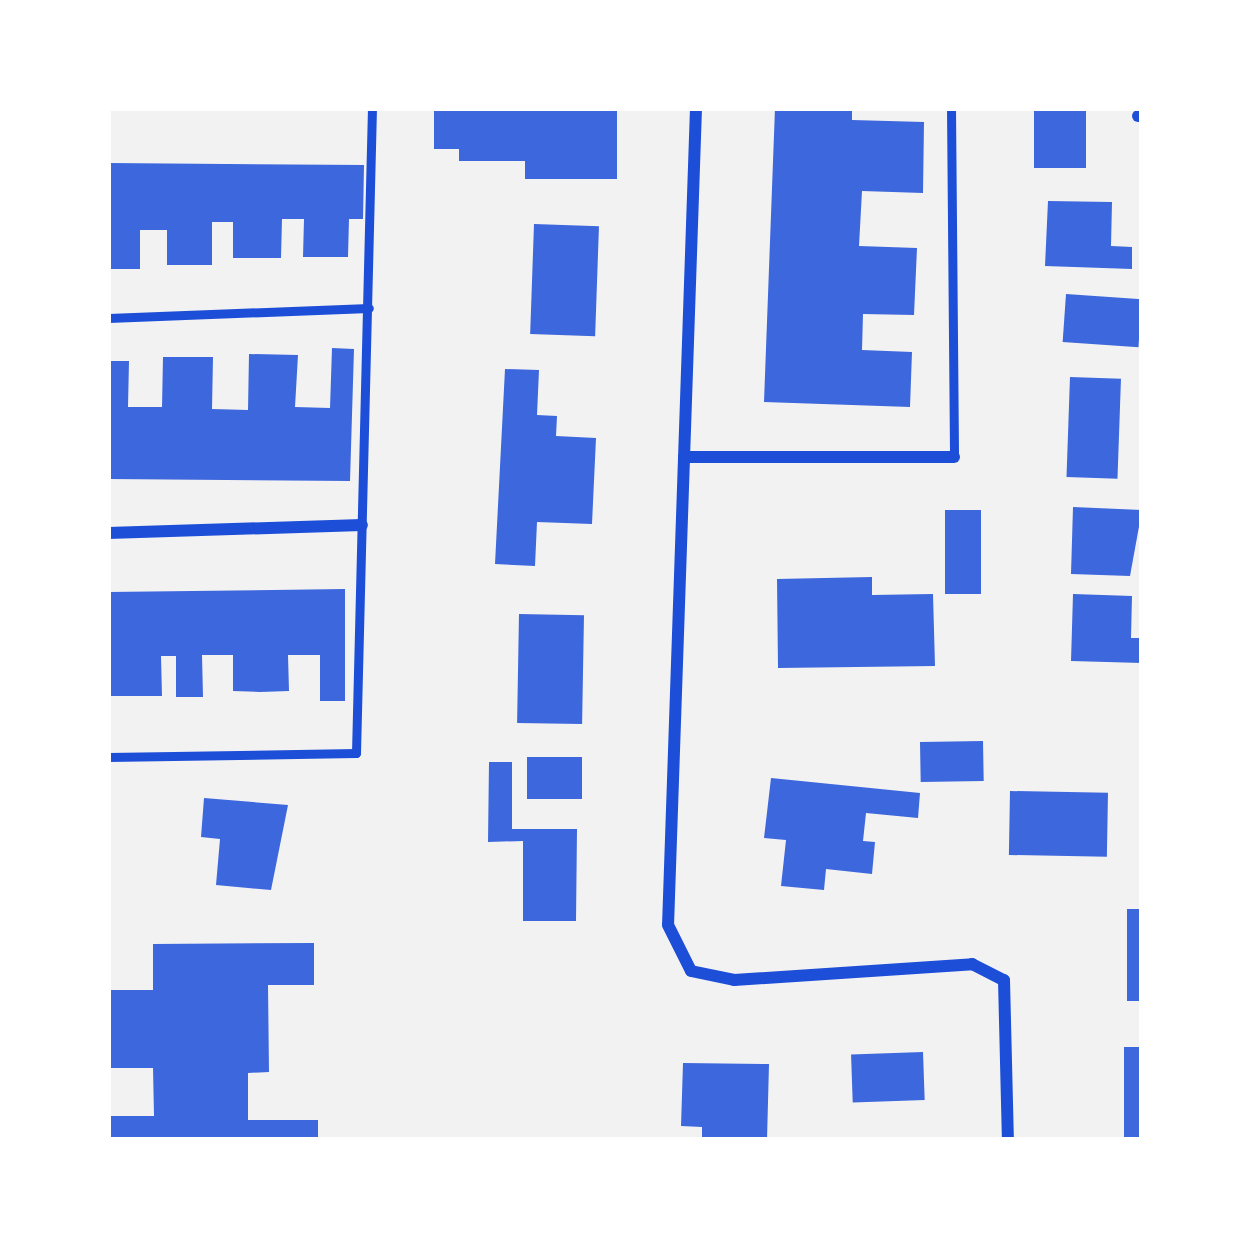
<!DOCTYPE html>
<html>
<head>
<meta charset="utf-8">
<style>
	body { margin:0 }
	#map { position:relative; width:1250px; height:1248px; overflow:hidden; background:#f2f2f2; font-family:Cabin,sans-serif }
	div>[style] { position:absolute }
	.building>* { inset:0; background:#3d67dc; transform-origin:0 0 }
	.service>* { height:9px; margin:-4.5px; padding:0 4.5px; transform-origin:4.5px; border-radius:4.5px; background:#1d4ed8 }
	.minor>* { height:12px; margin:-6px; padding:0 6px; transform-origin:6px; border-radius:6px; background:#1d4ed8 }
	span { translate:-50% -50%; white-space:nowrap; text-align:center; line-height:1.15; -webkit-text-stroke:12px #fff; paint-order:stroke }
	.frame { position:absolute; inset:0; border:111px solid #fff; pointer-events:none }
</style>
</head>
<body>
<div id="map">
	<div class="building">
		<div style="clip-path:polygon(434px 108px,617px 108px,617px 179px,525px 179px,525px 161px,459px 161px,459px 149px,434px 149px)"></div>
		<div style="clip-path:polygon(775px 108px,852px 108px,852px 120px,924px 122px,923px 193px,862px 191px,859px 246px,917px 248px,914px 315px,863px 314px,862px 350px,912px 352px,910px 407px,764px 402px)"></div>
		<div style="left:1034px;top:108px;width:52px;height:60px"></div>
		<div style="clip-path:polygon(108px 163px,364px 165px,363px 219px,349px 219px,348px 257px,303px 257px,304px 219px,282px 219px,281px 258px,233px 258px,233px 222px,212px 222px,212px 265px,167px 265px,167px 230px,140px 230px,140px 269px,108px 269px)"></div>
		<div style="clip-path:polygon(1048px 201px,1112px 202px,1111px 246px,1132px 247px,1132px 269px,1045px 266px)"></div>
		<div style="left:534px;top:224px;width:65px;height:110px;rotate:2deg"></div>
		<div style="left:1066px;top:294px;width:76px;height:48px;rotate:4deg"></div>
		<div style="clip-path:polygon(332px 348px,354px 349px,350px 481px,108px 479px,108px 361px,129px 361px,128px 407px,162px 407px,163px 357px,213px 357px,212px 409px,248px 410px,249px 354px,298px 355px,295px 407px,330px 408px)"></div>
		<div style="clip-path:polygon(505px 369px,539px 370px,537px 415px,557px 416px,556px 436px,596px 438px,592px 524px,537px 522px,535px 566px,495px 564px)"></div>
		<div style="left:1070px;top:377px;width:51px;height:100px;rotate:2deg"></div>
		<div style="clip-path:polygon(1073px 507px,1142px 510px,1130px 576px,1071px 574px)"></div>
		<div style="left:981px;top:510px;width:84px;height:36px;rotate:90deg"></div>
		<div style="clip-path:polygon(872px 577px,872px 595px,933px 594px,935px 666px,778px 668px,777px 579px)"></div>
		<div style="clip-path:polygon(345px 589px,345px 701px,320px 701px,320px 655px,288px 655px,289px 691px,260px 692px,233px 691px,233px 655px,202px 655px,203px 697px,176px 697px,176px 656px,161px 656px,162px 696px,109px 696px,108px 592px)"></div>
		<div style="clip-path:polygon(1073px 594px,1132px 596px,1131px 638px,1142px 638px,1142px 663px,1071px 661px)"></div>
		<div style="left:519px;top:614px;width:65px;height:109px;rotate:1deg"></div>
		<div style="left:983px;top:741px;width:40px;height:63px;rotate:89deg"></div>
		<div style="left:527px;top:757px;width:55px;height:42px"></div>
		<div style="clip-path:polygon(489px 762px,512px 762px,512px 829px,577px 829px,576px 921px,523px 921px,523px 841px,488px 842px)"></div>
		<div style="clip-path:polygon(771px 778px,920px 793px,918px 818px,866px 813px,863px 841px,875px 842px,872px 874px,826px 869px,824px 890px,781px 886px,786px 840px,764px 838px)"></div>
		<div style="left:1010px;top:791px;width:98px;height:64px;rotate:1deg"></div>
		<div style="clip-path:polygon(204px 798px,288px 805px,271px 890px,216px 885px,220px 839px,201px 837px)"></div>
		<div style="left:1127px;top:909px;width:15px;height:92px"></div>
		<div style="clip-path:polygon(314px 943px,314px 985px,268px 985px,269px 1072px,248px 1073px,248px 1120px,318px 1120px,318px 1140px,108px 1140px,108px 1116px,154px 1116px,153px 1068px,108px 1068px,108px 990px,153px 990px,153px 944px)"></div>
		<div style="left:1124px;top:1047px;width:18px;height:92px"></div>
		<div style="left:923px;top:1052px;width:48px;height:72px;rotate:88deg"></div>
		<div style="clip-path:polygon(683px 1063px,769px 1064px,767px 1140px,702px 1140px,702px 1127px,681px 1126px)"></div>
	</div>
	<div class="service">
		<div style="left:951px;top:108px;width:349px;rotate:89.5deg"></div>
		<div style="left:108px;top:318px;width:261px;rotate:-2.2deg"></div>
		<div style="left:108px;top:757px;width:248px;rotate:-0.9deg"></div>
		<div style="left:356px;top:753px;width:645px;rotate:-88.58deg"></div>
	</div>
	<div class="minor">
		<div style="left:696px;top:108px;width:817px;rotate:91.96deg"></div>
		<div style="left:668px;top:925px;width:51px;rotate:63.4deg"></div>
		<div style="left:691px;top:971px;width:44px;rotate:11.8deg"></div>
		<div style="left:734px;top:980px;width:239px;rotate:-3.8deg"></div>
		<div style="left:972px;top:964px;width:36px;rotate:27deg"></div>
		<div style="left:1004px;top:980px;width:160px;rotate:88.6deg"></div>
		<div style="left:1138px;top:116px;width:4px"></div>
		<div style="left:684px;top:457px;width:270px"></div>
		<div style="left:108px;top:533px;width:254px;rotate:-1.8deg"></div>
	</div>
	<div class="frame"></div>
</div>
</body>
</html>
